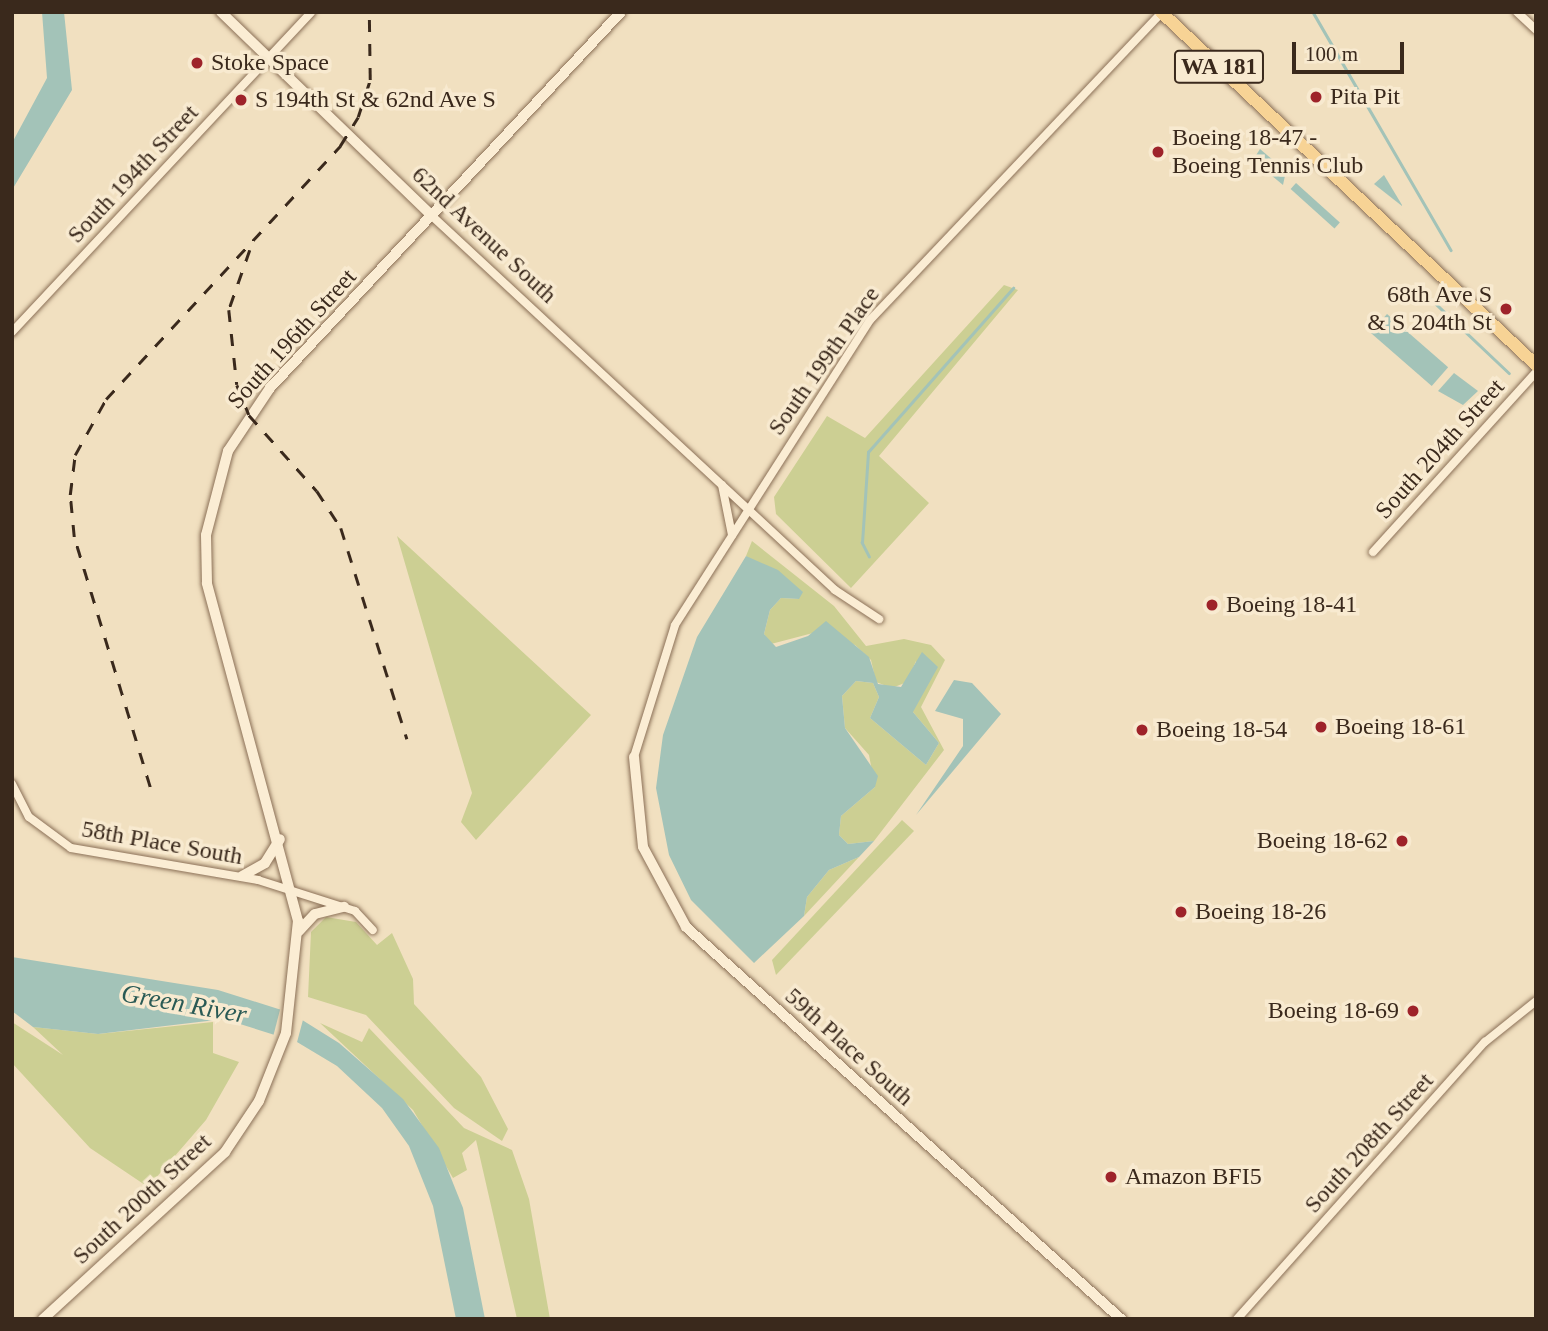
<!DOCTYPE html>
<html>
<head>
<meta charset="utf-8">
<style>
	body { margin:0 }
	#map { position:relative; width:1548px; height:1331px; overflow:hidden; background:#f1e0c0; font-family:"Times New Roman",serif }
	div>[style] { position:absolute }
	.green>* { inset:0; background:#cccf93 }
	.water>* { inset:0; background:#a3c3b8; transform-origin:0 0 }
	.pier>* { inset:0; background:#f1e0c0 }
	.stream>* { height:2.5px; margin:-1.25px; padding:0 1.25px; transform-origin:1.25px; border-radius:1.25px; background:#a3c3b8 }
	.roads { filter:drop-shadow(0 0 2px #8b7057) drop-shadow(0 0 2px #8b7057) }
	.minor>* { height:8px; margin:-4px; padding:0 4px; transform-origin:4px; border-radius:4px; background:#fbedd4 }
	.tertiary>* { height:10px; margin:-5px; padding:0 5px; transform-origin:5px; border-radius:5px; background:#fbedd4 }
	.secondary>* { height:10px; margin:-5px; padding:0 5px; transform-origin:5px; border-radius:5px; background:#fbedd4 }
	.primary>* { height:12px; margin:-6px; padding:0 6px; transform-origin:6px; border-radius:6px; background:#f7d395 }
	.rail>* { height:2.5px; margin-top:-1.25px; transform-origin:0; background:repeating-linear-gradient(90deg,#3a291c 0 12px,transparent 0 24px) }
	.dots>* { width:19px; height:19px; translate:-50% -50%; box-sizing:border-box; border:4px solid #f8ead0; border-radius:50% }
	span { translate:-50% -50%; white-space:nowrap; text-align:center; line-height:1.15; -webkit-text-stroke:7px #f8ead0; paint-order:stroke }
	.shield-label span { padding:2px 5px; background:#f8ead0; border:2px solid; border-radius:5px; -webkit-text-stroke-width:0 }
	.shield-label { font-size:23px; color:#3a291c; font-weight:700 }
	.poi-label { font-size:24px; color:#3a291c }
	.left { translate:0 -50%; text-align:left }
	.right { translate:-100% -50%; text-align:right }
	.street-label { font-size:24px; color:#3a291c }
	.water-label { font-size:26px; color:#2a5a55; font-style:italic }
	.frame { position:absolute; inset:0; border:14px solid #3a291c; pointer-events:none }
	.scale { position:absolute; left:1292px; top:42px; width:112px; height:32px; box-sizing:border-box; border:4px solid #3a291c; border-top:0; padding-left:9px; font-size:21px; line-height:24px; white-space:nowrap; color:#3a291c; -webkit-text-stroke:5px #f8ead0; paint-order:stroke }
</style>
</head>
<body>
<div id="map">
	<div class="green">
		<div style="clip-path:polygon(1004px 285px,1018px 290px,879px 456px,929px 503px,851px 588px,776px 514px,774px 497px,827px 416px,865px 438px)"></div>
		<div style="clip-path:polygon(397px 536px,591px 715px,476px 840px,461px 822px,472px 793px)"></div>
		<div style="clip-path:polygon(752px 541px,834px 606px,866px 646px,904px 639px,931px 645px,945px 660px,921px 707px,944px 750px,874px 841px,848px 844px,839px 835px,841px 816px,875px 787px,869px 755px,845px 728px,842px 696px,856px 681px,873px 683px,879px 697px,870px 718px,926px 765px,939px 743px,913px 712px,916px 661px,907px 682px,892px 688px,876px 682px,871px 660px,855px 645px,813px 633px,771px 644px,764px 634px,770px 610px,781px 598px,799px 599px,746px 556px)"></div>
		<div style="clip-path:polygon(902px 820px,914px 831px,776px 975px,772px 960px)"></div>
		<div style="clip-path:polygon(859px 857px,804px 916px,807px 897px,829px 870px)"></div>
		<div style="clip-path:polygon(326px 917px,356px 922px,377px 945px,392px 933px,413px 979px,414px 1004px,481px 1077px,508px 1129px,502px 1141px,454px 1108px,366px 1015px,308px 997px,311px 932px)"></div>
		<div style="clip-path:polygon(12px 1022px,63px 1055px,33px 1027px,98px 1034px,213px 1022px,213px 1053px,239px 1062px,206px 1120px,148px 1187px,90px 1148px,12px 1063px)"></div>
		<div style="clip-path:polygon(320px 1023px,362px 1042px,369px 1028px,464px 1128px,512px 1150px,529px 1199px,550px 1319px,517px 1319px,476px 1140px,462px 1153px,467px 1170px,453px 1178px,413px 1110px)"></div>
	</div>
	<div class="water">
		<div style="clip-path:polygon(42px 12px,64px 12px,72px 90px,12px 190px,12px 143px,47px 78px)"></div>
		<div style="clip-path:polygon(1260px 149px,1286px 171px,1283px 185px,1253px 160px)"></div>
		<div style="clip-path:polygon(1384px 175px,1402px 205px,1402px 206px,1374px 184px)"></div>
		<div style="left:1296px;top:183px;width:59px;height:8px;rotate:42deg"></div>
		<div style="left:1387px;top:314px;width:81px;height:25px;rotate:41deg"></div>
		<div style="clip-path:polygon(1454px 373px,1478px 391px,1463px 405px,1438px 391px)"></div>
		<div style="clip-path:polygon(746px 556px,778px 570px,803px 592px,799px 599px,781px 598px,770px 610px,764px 634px,776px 647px,808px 636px,826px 621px,869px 657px,878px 684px,901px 687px,922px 652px,938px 667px,913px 712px,939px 743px,926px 765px,870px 718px,879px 697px,873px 683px,856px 681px,842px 696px,845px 728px,878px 776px,875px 787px,841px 816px,839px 835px,848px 844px,874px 841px,859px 857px,829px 870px,807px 897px,804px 916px,754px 963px,691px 900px,669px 855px,656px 788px,663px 735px,697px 637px)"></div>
		<div style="clip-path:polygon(954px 680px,972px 683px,1001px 714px,916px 815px,963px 746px,963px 719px,935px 711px)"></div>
		<div style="clip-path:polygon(12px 957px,218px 990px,291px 1013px,339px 1043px,403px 1099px,439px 1148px,463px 1208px,485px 1319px,456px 1319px,433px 1206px,409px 1146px,382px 1108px,337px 1066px,297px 1042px,224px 1019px,98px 1034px,33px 1027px,12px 1011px)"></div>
	</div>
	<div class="pier">
		<div style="clip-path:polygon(281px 1006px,304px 1016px,296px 1046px,273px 1037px)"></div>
	</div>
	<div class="stream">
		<div style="left:1313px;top:12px;width:275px;rotate:59.9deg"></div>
		<div style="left:1416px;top:285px;width:128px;rotate:43.4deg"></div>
		<div style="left:869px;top:557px;width:16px;rotate:-117deg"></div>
		<div style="left:862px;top:543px;width:91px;rotate:-86.2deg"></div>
		<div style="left:868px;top:452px;width:219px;rotate:-48.5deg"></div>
	</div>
	<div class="roads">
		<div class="minor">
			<div style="left:1517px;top:12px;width:26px;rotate:43deg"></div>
			<div style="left:432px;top:216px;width:550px;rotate:42.86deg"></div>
			<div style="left:835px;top:590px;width:53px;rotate:33.4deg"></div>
			<div style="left:12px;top:332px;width:438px;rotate:-46.9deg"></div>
			<div style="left:722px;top:485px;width:51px;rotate:78.7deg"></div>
			<div style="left:1373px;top:552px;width:243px;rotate:-47.8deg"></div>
			<div style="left:634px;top:757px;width:138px;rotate:-72.7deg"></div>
			<div style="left:675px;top:625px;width:362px;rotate:-57.4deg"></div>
			<div style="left:870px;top:320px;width:423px;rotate:-46.5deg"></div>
			<div style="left:12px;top:784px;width:37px;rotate:63deg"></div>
			<div style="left:29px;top:817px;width:52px;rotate:36.4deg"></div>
			<div style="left:71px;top:848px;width:190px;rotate:9.7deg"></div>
			<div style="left:258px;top:880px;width:102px;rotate:17.7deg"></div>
			<div style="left:355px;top:911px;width:26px;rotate:47deg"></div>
			<div style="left:1237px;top:1319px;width:372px;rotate:-48.2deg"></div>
			<div style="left:1485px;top:1042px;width:65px;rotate:-38.8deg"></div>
		</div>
		<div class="tertiary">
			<div style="left:221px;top:12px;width:293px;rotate:44deg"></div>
			<div style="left:634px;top:757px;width:90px;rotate:84.3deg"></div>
			<div style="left:643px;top:847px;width:91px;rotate:61.7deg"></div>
			<div style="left:686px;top:927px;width:586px;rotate:42.02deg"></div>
		</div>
		<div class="secondary">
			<div style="left:242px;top:876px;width:26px;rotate:-29deg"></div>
			<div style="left:265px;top:863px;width:28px;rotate:-58deg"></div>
			<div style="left:299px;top:931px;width:23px;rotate:-47deg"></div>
			<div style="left:315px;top:914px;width:30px;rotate:-14deg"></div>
			<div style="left:43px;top:1319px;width:247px;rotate:-42.5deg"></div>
			<div style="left:225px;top:1152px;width:61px;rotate:-56.3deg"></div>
			<div style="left:259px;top:1101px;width:73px;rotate:-68.3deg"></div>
			<div style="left:286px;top:1033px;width:113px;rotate:-83.9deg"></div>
			<div style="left:298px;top:921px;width:350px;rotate:-105.1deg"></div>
			<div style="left:207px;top:583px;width:48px;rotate:-91.2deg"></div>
			<div style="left:206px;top:535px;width:87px;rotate:-75.3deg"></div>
			<div style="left:228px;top:451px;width:76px;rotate:-56.3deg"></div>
			<div style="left:270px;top:388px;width:514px;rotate:-46.97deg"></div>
		</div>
		<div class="primary">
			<div style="left:1161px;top:12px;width:515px;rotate:43.27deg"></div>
		</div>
	</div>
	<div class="rail">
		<div style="left:250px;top:250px;width:64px;rotate:109.3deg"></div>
		<div style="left:229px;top:310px;width:75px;rotate:83.9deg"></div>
		<div style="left:237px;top:385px;width:32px;rotate:68deg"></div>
		<div style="left:249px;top:415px;width:102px;rotate:48.2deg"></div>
		<div style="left:317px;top:491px;width:44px;rotate:57deg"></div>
		<div style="left:341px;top:528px;width:221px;rotate:72.6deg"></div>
		<div style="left:150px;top:787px;width:261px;rotate:-106.9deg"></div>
		<div style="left:74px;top:537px;width:42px;rotate:-95.4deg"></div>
		<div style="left:70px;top:495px;width:40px;rotate:-82.9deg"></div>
		<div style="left:75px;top:455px;width:64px;rotate:-61deg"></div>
		<div style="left:106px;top:399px;width:345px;rotate:-47.2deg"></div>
		<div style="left:340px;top:146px;width:34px;rotate:-58deg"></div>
		<div style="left:358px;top:117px;width:39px;rotate:-72deg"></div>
		<div style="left:370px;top:80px;width:68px;rotate:-90.8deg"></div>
	</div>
	<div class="dots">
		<div style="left:197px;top:63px;background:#9e232a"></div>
		<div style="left:1316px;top:97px;background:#9e232a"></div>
		<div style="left:241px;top:100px;background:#9e232a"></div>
		<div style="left:1158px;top:152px;background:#9e232a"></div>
		<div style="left:1506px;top:309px;background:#9e232a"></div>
		<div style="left:1212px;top:605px;background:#9e232a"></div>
		<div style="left:1321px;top:727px;background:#9e232a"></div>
		<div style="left:1142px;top:730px;background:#9e232a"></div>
		<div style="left:1402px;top:841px;background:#9e232a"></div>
		<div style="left:1181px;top:912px;background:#9e232a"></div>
		<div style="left:1413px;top:1011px;background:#9e232a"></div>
		<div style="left:1111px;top:1177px;background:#9e232a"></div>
	</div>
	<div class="shield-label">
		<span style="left:1219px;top:67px">WA 181</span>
	</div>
	<div class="poi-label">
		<span class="left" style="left:211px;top:63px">Stoke Space</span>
		<span class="left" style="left:1330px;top:97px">Pita Pit</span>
		<span class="left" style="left:255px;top:100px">S 194th St &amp; 62nd Ave S</span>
		<span class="left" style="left:1172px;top:152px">Boeing 18-47 -<br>Boeing Tennis Club</span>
		<span class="right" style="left:1492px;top:309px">68th Ave S<br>&amp; S 204th St</span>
		<span class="left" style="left:1226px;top:605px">Boeing 18-41</span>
		<span class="left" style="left:1335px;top:727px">Boeing 18-61</span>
		<span class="left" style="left:1156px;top:730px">Boeing 18-54</span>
		<span class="right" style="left:1388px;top:841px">Boeing 18-62</span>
		<span class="left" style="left:1195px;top:912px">Boeing 18-26</span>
		<span class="right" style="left:1399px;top:1011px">Boeing 18-69</span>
		<span class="left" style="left:1125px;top:1177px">Amazon BFI5</span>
	</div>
	<div class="street-label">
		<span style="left:133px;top:174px;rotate:-47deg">South 194th Street</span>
		<span style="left:484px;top:235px;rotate:43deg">62nd Avenue South</span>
		<span style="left:292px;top:339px;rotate:-48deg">South 196th Street</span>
		<span style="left:824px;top:361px;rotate:-55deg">South 199th Place</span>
		<span style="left:1440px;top:449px;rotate:-48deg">South 204th Street</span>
		<span style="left:162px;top:843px;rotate:10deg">58th Place South</span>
		<span style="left:849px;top:1047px;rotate:42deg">59th Place South</span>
		<span style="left:1369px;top:1143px;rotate:-48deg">South 208th Street</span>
		<span style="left:142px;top:1199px;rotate:-43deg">South 200th Street</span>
	</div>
	<div class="water-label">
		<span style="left:184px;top:1004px;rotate:10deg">Green River</span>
	</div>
	<div class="frame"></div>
	<div class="scale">100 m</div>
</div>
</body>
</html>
